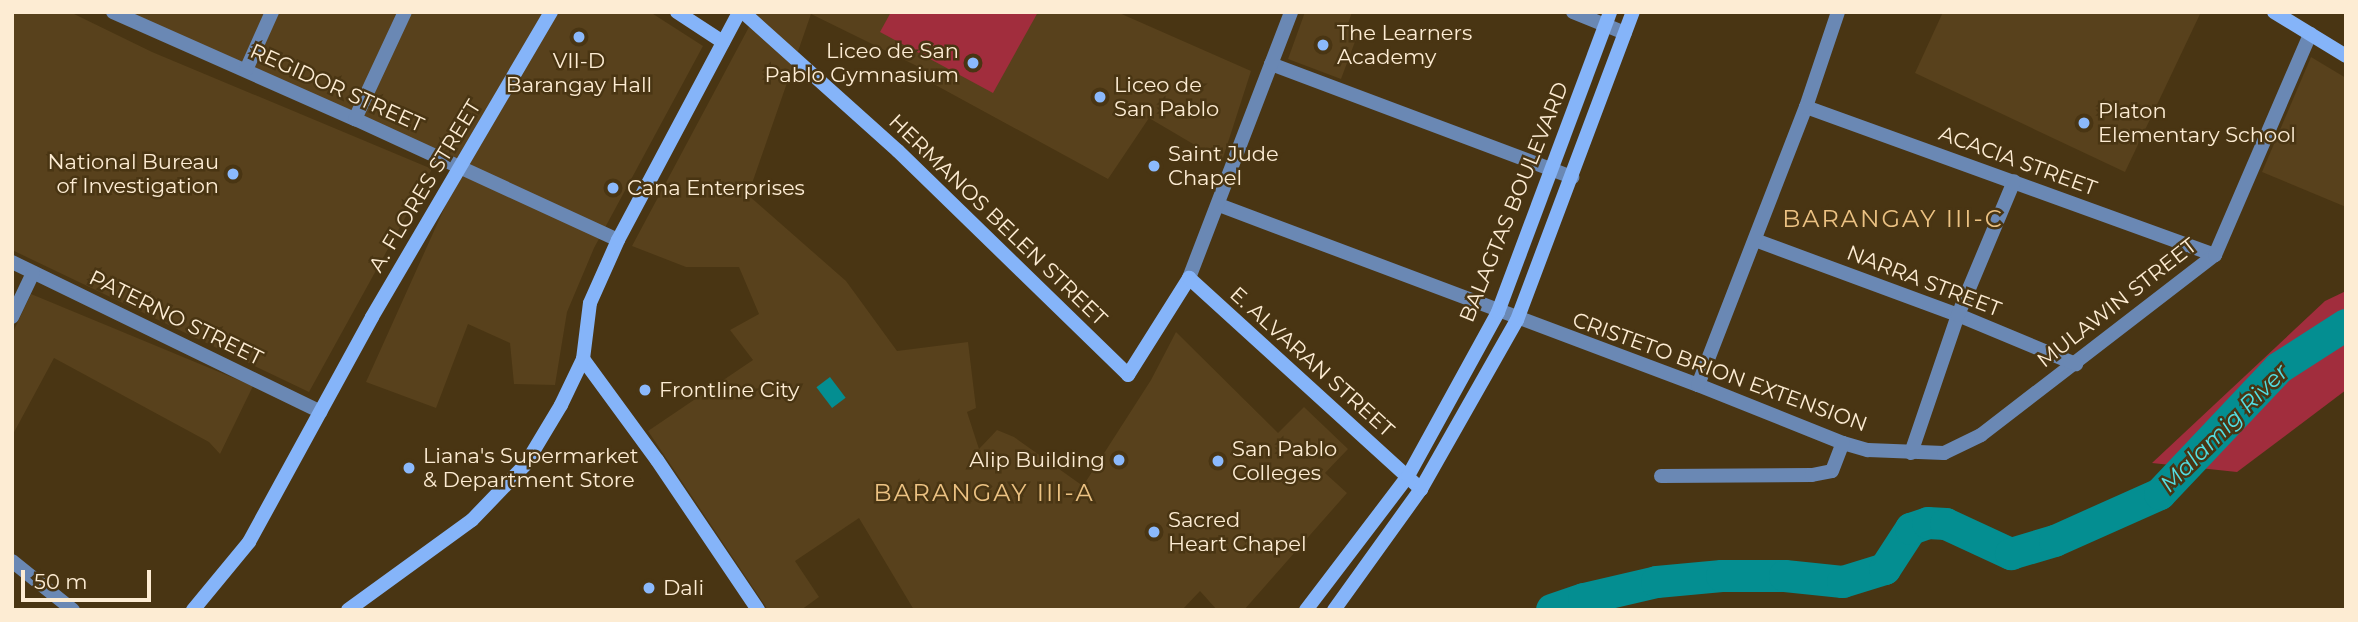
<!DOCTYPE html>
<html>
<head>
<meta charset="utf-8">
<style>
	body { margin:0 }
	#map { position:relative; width:2358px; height:622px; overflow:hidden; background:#493513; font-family:Montserrat,sans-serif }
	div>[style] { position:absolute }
	.built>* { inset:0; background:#58411c }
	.green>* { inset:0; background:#a12d3d }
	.water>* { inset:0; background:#048e91; transform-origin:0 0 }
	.river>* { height:32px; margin:-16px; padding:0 16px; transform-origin:16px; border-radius:16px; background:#048e91 }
	.street>* { height:14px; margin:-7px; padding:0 7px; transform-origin:7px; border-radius:7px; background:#6a88b4 }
	.secondary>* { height:14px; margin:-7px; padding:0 7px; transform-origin:7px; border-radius:7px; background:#85b4f9 }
	.dots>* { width:19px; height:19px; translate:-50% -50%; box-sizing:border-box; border:4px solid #493513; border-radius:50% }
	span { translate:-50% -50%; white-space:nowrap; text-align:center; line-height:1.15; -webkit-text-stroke:5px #493513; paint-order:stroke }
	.poi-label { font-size:21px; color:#fdecd3 }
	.left { translate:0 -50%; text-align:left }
	.right { translate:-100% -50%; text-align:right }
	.street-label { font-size:21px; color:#fdecd3 }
	.water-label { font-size:23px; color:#54dde1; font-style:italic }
	.quarter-label { font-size:24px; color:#ecc283; letter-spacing:2px }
	.frame { position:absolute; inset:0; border:14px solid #fdecd3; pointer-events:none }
	.scale { position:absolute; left:21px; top:570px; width:130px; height:32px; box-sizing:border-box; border:4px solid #fdecd3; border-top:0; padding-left:9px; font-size:21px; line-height:24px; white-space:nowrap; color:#fdecd3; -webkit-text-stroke:5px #493513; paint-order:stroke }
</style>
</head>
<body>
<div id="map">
	<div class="built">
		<div style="clip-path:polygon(12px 12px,70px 12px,152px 52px,432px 169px,309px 392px,12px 250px)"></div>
		<div style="clip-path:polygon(123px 12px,650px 12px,703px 46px,594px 248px,567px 312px,555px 385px,514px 384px,510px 343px,468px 324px,436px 408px,366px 382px,457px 180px,457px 159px)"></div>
		<div style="clip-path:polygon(757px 12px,1117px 12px,1251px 71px,1222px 161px,1149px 118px,1108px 179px,919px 76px,923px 69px,811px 14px,748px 195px,846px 281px,897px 351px,968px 342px,976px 408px,967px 412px,979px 449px,997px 430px,1014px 437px,1083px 486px,1151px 380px,1176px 332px,1278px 433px,1304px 407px,1348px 449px,1325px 473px,1347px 493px,1244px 610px,1217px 610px,1200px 591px,1182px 610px,914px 610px,859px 518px,795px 561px,819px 597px,801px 610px,768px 610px,648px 431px,753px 360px,730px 330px,759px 314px,739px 267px,686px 267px,632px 246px)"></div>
		<div style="clip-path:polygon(1305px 12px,1352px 12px,1347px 27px,1359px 31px,1341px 79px,1288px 59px)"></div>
		<div style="clip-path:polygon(1943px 12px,2201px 12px,2125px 172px,1915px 73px)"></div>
		<div style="clip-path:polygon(2311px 57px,2346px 78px,2346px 207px,2262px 172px)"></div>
		<div style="clip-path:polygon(31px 294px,253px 386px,220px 454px,209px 442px,54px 358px,12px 436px,12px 334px)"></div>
	</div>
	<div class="green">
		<div style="clip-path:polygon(891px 12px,1038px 12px,993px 93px,880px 32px)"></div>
		<div style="clip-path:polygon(2346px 291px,2346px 390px,2237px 472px,2152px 463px,2325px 301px)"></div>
	</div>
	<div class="water">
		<div style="left:830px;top:377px;width:26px;height:17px;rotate:53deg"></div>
	</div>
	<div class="river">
		<div style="left:1552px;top:610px;width:34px;rotate:-19deg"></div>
		<div style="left:1584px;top:599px;width:75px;rotate:-13.1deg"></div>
		<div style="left:1657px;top:582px;width:65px;rotate:-5.3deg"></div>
		<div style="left:1722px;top:576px;width:63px"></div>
		<div style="left:1785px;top:576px;width:58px;rotate:5.9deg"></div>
		<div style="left:1843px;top:582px;width:44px;rotate:-17.2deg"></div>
		<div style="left:1885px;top:569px;width:48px;rotate:-57deg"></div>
		<div style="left:1911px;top:529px;width:18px;rotate:-19deg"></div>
		<div style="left:1928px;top:523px;width:18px;rotate:3deg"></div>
		<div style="left:1946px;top:524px;width:72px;rotate:24.8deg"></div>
		<div style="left:2011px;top:554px;width:46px;rotate:-16.5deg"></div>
		<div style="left:2055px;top:541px;width:115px;rotate:-24.1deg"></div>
		<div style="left:2160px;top:494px;width:173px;rotate:-46.6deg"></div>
		<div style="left:2279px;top:368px;width:80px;rotate:-32.7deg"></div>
	</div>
	<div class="street">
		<div style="left:113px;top:12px;width:265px;rotate:23.9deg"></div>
		<div style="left:355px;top:119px;width:289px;rotate:24.7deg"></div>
		<div style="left:1573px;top:12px;width:56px;rotate:22deg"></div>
		<div style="left:1271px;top:64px;width:322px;rotate:20.6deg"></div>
		<div style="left:246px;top:70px;width:64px;rotate:-65.9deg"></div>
		<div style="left:1806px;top:107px;width:435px;rotate:19.9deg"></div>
		<div style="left:355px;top:119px;width:118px;rotate:-65deg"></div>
		<div style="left:1219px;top:205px;width:512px;rotate:20.6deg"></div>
		<div style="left:1698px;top:385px;width:156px;rotate:21.8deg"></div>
		<div style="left:1843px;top:443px;width:26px;rotate:16deg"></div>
		<div style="left:1868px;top:450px;width:76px;rotate:2.3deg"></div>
		<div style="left:1944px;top:453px;width:41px;rotate:-25.9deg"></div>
		<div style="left:1981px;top:435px;width:295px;rotate:-37.6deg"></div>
		<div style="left:2215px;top:255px;width:241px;rotate:-66.7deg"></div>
		<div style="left:1755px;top:240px;width:216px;rotate:20.3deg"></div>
		<div style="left:1958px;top:315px;width:128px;rotate:22.6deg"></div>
		<div style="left:12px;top:262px;width:343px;rotate:25.9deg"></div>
		<div style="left:1189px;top:278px;width:285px;rotate:-69deg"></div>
		<div style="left:12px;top:317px;width:49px;rotate:-64.5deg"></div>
		<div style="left:1698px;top:385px;width:298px;rotate:-68.8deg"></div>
		<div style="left:1806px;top:107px;width:100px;rotate:-71.4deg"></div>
		<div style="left:1911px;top:453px;width:146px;rotate:-71.2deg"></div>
		<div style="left:1958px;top:315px;width:145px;rotate:-67.3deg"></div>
		<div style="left:1661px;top:476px;width:151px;rotate:-0.4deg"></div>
		<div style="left:1812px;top:475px;width:20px;rotate:-11deg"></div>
		<div style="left:1832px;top:471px;width:30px;rotate:-69deg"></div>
		<div style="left:12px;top:561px;width:78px;rotate:38.8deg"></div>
	</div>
	<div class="secondary">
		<div style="left:677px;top:12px;width:55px;rotate:33.1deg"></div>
		<div style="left:743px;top:12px;width:208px;rotate:41.9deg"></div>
		<div style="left:898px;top:151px;width:321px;rotate:44.2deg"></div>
		<div style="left:1128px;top:375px;width:115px;rotate:-57.8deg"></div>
		<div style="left:1189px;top:278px;width:314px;rotate:42.3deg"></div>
		<div style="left:2274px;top:12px;width:84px;rotate:31.4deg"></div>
		<div style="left:583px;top:359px;width:125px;rotate:53.8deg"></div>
		<div style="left:657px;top:460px;width:181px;rotate:56deg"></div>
		<div style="left:193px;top:610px;width:88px;rotate:-50.5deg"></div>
		<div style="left:249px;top:542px;width:256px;rotate:-61.3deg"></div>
		<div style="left:372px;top:317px;width:354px;rotate:-59.6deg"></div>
		<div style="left:348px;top:610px;width:153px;rotate:-36deg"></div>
		<div style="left:472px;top:520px;width:76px;rotate:-46.1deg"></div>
		<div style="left:525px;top:465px;width:70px;rotate:-59deg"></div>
		<div style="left:561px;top:405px;width:51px;rotate:-64.4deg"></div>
		<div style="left:583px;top:359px;width:56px;rotate:-82.9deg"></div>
		<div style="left:590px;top:303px;width:69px;rotate:-66deg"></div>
		<div style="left:618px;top:240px;width:258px;rotate:-62deg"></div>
		<div style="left:1306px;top:610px;width:168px;rotate:-52.7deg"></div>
		<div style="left:1408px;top:476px;width:187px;rotate:-61.2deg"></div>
		<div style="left:1498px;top:312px;width:320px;rotate:-69.5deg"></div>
		<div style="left:1334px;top:610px;width:149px;rotate:-54.3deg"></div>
		<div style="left:1421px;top:489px;width:194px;rotate:-60.4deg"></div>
		<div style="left:1517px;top:320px;width:329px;rotate:-69.4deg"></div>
	</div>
	<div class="dots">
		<div style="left:579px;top:37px;background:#8bb9fc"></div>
		<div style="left:1323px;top:45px;background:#8bb9fc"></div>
		<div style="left:973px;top:63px;background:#8bb9fc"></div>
		<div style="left:1100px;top:97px;background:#8bb9fc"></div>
		<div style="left:2084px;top:123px;background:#8bb9fc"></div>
		<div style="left:1154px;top:166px;background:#8bb9fc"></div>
		<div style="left:233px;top:174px;background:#8bb9fc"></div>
		<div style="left:613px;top:188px;background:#8bb9fc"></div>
		<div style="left:645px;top:390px;background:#8bb9fc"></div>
		<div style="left:1119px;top:460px;background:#8bb9fc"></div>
		<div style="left:1218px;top:461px;background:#8bb9fc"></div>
		<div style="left:409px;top:468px;background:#8bb9fc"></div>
		<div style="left:1154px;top:532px;background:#8bb9fc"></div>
		<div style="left:649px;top:588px;background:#8bb9fc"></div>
	</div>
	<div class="poi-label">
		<span class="left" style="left:1337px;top:45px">The Learners<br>Academy</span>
		<span class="right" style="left:959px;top:63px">Liceo de San<br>Pablo Gymnasium</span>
		<span style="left:579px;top:73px">VII-D<br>Barangay Hall</span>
		<span class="left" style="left:1114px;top:97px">Liceo de<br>San Pablo</span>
		<span class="left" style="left:2098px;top:123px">Platon<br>Elementary School</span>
		<span class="left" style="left:1168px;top:166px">Saint Jude<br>Chapel</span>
		<span class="right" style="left:219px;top:174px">National Bureau<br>of Investigation</span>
		<span class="left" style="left:627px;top:188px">Cana Enterprises</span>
		<span class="left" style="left:659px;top:390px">Frontline City</span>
		<span class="left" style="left:1232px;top:461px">San Pablo<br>Colleges</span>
		<span class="left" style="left:423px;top:468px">Liana's Supermarket<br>&amp; Department Store</span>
		<span class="right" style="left:1105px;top:460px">Alip Building</span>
		<span class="left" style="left:1168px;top:532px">Sacred<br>Heart Chapel</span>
		<span class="left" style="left:663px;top:588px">Dali</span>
	</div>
	<div class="street-label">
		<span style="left:337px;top:88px;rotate:24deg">REGIDOR STREET</span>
		<span style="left:2018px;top:161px;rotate:20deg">ACACIA STREET</span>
		<span style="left:425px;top:186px;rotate:-59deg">A. FLORES STREET</span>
		<span style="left:1514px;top:202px;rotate:-68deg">BALAGTAS BOULEVARD</span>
		<span style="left:998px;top:220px;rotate:44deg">HERMANOS BELEN STREET</span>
		<span style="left:1924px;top:281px;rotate:21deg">NARRA STREET</span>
		<span style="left:2117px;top:303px;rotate:-38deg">MULAWIN STREET</span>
		<span style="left:176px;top:318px;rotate:26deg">PATERNO STREET</span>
		<span style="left:1312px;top:362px;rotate:42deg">E. ALVARAN STREET</span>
		<span style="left:1720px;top:372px;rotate:20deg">CRISTETO BRION EXTENSION</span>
	</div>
	<div class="water-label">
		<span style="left:2224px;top:428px;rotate:-45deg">Malamig River</span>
	</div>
	<div class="quarter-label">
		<span style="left:1893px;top:219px">BARANGAY III-C</span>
		<span style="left:984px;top:493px">BARANGAY III-A</span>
	</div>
	<div class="frame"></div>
	<div class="scale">50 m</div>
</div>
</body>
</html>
